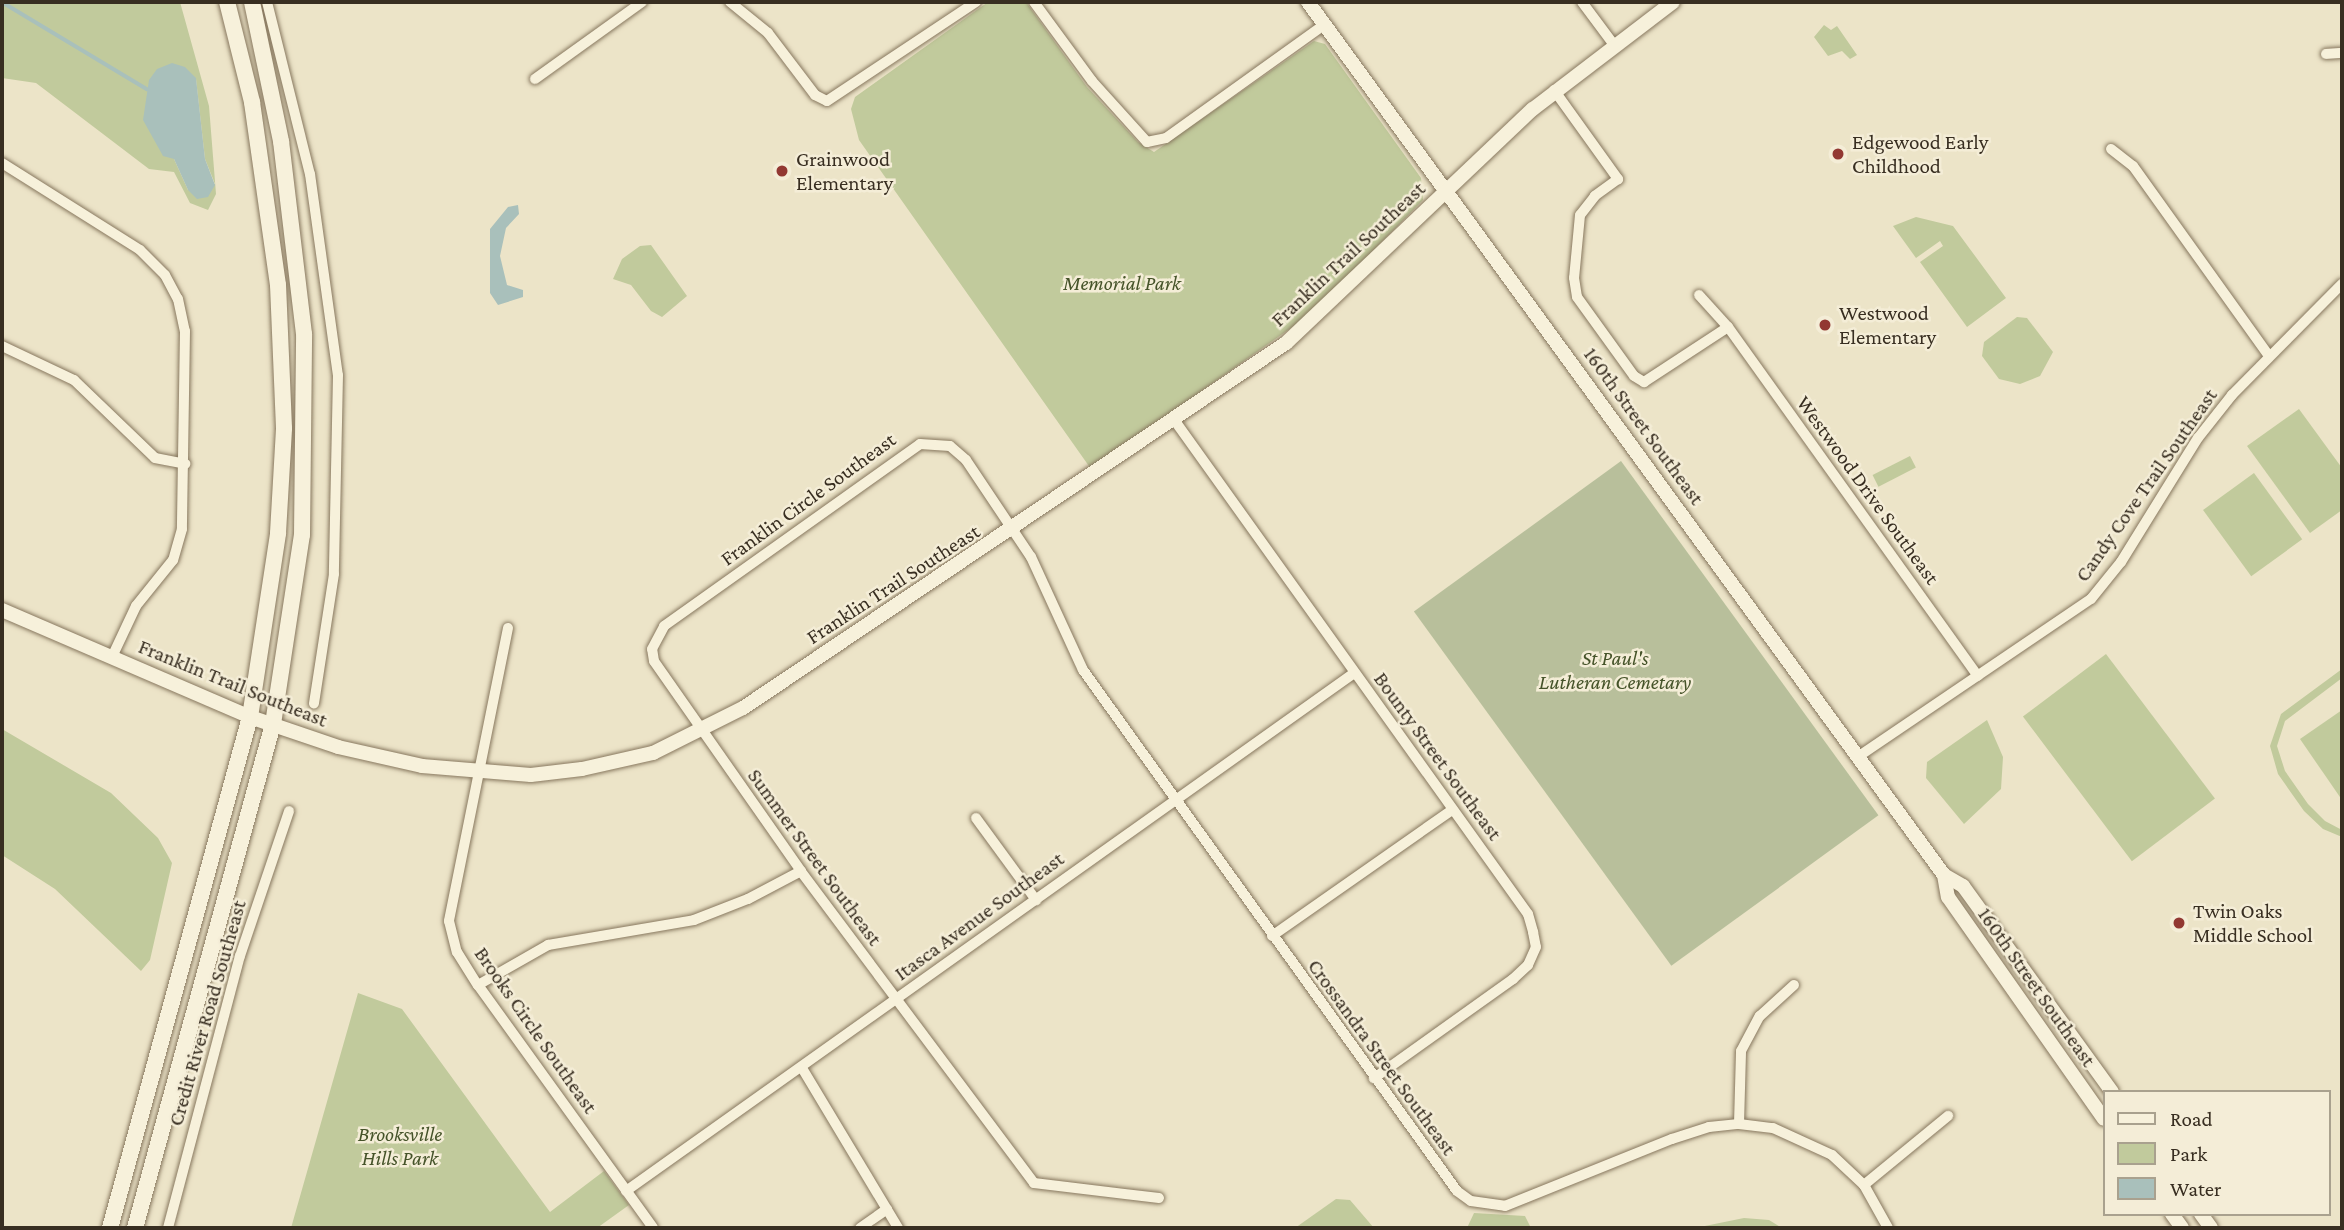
<!DOCTYPE html>
<html>
<head>
<meta charset="utf-8">
<style>
	body { margin:0 }
	#map { position:relative; width:2344px; height:1230px; overflow:hidden; background:#ece4c8; font-family:"Crimson Pro",serif }
	div>[style] { position:absolute }
	.green>* { inset:0; background:#c1ca9c; transform-origin:0 0 }
	.cemetery>* { inset:0; background:#b8bf9b; transform-origin:0 0 }
	.water>* { inset:0; background:#a9c0bb }
	.stream>* { height:3.5px; margin:-1.75px; padding:0 1.75px; transform-origin:1.75px; border-radius:1.75px; background:#a9c0bb }
	.roads { filter:drop-shadow(0 0 2px #87775e) drop-shadow(0 0 2px #87775e) }
	.minor>* { height:10px; margin:-5px; padding:0 5px; transform-origin:5px; border-radius:5px; background:#f7f1db }
	.tertiary>* { height:14px; margin:-7px; padding:0 7px; transform-origin:7px; border-radius:7px; background:#f7f1db }
	.secondary>* { height:16px; margin:-8px; padding:0 8px; transform-origin:8px; border-radius:8px; background:#f7f1db }
	.dots>* { width:19px; height:19px; translate:-50% -50%; box-sizing:border-box; border:4px solid #f4edd7; border-radius:50% }
	span { translate:-50% -50%; white-space:nowrap; text-align:center; line-height:1.15; -webkit-text-stroke:5px #f4edd7; paint-order:stroke }
	.poi-label { font-size:21px; color:#382e21 }
	.left { translate:0 -50%; text-align:left }
	.street-label { font-size:21px; color:#382e21 }
	.park-label { font-size:21px; color:#455329; font-style:italic }
	.frame { position:absolute; inset:0; border:4px solid #382e21; pointer-events:none }
	.legend { position:absolute; left:2103px; top:1090px; width:228px; height:126px; box-sizing:border-box; background:#f4edd7; border:2px solid #a9a18e; margin:0; padding:9px 12px; list-style:none; font-size:21px; color:#382e21 }
	.legend li { display:flex; align-items:center; gap:14px; height:35px }
	.legend b { width:35px; border:2px solid #a9a18e }
</style>
</head>
<body>
<div id="map">
	<div class="green">
		<div style="clip-path:polygon(evenodd,2px 2px,180px 2px,209px 106px,216px 194px,208px 210px,190px 203px,174px 172px,149px 169px,36px 83px,2px 78px,2px 2px,196px 79px,205px 159px,215px 184px,188px 190px,174px 159px,196px 79px)"></div>
		<div style="clip-path:polygon(988px 2px,1026px 2px,1087px 87px,1138px 142px,1154px 152px,1314px 41px,1325px 44px,1421px 178px,1423px 200px,1312px 313px,1091px 469px,859px 140px,851px 109px,855px 97px)"></div>
		<div style="clip-path:polygon(1824px 25px,1831px 30px,1837px 26px,1857px 55px,1850px 59px,1842px 51px,1828px 56px,1814px 37px)"></div>
		<div style="clip-path:polygon(1916px 217px,1953px 226px,2006px 298px,1967px 327px,1920px 262px,1943px 246px,1940px 241px,1916px 258px,1893px 226px)"></div>
		<div style="clip-path:polygon(651px 245px,687px 296px,662px 317px,651px 311px,631px 285px,613px 279px,622px 259px,640px 246px)"></div>
		<div style="clip-path:polygon(2017px 317px,2027px 318px,2053px 352px,2040px 376px,2020px 384px,1999px 379px,1982px 356px,1984px 342px)"></div>
		<div style="clip-path:polygon(2299px 409px,2342px 468px,2342px 510px,2310px 533px,2247px 446px)"></div>
		<div style="left:1910px;top:456px;width:13px;height:42px;rotate:63deg"></div>
		<div style="left:2254px;top:473px;width:82px;height:63px;rotate:54deg"></div>
		<div style="left:2106px;top:654px;width:181px;height:104px;rotate:53deg"></div>
		<div style="clip-path:polygon(2342px 669px,2342px 678px,2285px 721px,2277px 746px,2285px 771px,2308px 804px,2325px 821px,2342px 830px,2342px 837px,2323px 829px,2304px 811px,2278px 774px,2270px 746px,2281px 714px)"></div>
		<div style="clip-path:polygon(2342px 710px,2342px 800px,2300px 739px)"></div>
		<div style="clip-path:polygon(1987px 720px,2003px 757px,2001px 789px,1964px 824px,1926px 778px,1927px 762px)"></div>
		<div style="clip-path:polygon(2px 729px,111px 793px,158px 838px,172px 863px,150px 960px,141px 971px,55px 889px,2px 855px)"></div>
		<div style="clip-path:polygon(358px 993px,402px 1009px,550px 1212px,604px 1171px,629px 1205px,597px 1228px,291px 1228px)"></div>
		<div style="clip-path:polygon(1336px 1199px,1350px 1200px,1374px 1228px,1295px 1228px)"></div>
		<div style="clip-path:polygon(1474px 1213px,1525px 1216px,1531px 1228px,1467px 1228px)"></div>
		<div style="clip-path:polygon(1744px 1218px,1769px 1220px,1782px 1228px,1695px 1228px)"></div>
	</div>
	<div class="cemetery">
		<div style="left:1621px;top:461px;width:438px;height:256px;rotate:54deg"></div>
	</div>
	<div class="water">
		<div style="clip-path:polygon(172px 63px,185px 67px,196px 78px,205px 159px,215px 185px,208px 197px,197px 199px,188px 190px,174px 159px,163px 156px,143px 120px,149px 80px,157px 69px)"></div>
		<div style="clip-path:polygon(518px 205px,519px 214px,506px 228px,500px 256px,507px 285px,523px 290px,523px 297px,498px 305px,490px 293px,490px 229px,508px 207px)"></div>
	</div>
	<div class="stream">
		<div style="left:2px;top:2px;width:169px;rotate:31deg"></div>
	</div>
	<div class="roads">
		<div class="minor">
			<div style="left:267px;top:2px;width:177px;rotate:76deg"></div>
			<div style="left:310px;top:174px;width:203px;rotate:82.1deg"></div>
			<div style="left:338px;top:375px;width:199px;rotate:91.2deg"></div>
			<div style="left:334px;top:574px;width:131px;rotate:98.8deg"></div>
			<div style="left:730px;top:2px;width:49px;rotate:39.2deg"></div>
			<div style="left:768px;top:33px;width:78px;rotate:52.8deg"></div>
			<div style="left:815px;top:95px;width:13px;rotate:27deg"></div>
			<div style="left:827px;top:101px;width:179px;rotate:-33.6deg"></div>
			<div style="left:1034px;top:2px;width:98px;rotate:53.7deg"></div>
			<div style="left:1092px;top:81px;width:82px;rotate:48deg"></div>
			<div style="left:1147px;top:142px;width:19px;rotate:-12deg"></div>
			<div style="left:1166px;top:138px;width:196px;rotate:-35.6deg"></div>
			<div style="left:1582px;top:2px;width:54px;rotate:53.3deg"></div>
			<div style="left:2326px;top:54px;width:16px;rotate:-4deg"></div>
			<div style="left:535px;top:79px;width:132px;rotate:-35.7deg"></div>
			<div style="left:1554px;top:90px;width:110px;rotate:54.3deg"></div>
			<div style="left:1618px;top:179px;width:29px;rotate:144deg"></div>
			<div style="left:1595px;top:196px;width:24px;rotate:128deg"></div>
			<div style="left:1580px;top:215px;width:63px;rotate:95.4deg"></div>
			<div style="left:1574px;top:278px;width:19px;rotate:81deg"></div>
			<div style="left:1577px;top:297px;width:97px;rotate:54.2deg"></div>
			<div style="left:1634px;top:376px;width:12px;rotate:31deg"></div>
			<div style="left:1644px;top:382px;width:100px;rotate:-33.2deg"></div>
			<div style="left:1728px;top:327px;width:429px;rotate:54.4deg"></div>
			<div style="left:2111px;top:149px;width:28px;rotate:38deg"></div>
			<div style="left:2133px;top:166px;width:234px;rotate:54.4deg"></div>
			<div style="left:2px;top:163px;width:163px;rotate:32.2deg"></div>
			<div style="left:140px;top:250px;width:35px;rotate:45deg"></div>
			<div style="left:165px;top:275px;width:27px;rotate:62deg"></div>
			<div style="left:178px;top:299px;width:33px;rotate:78deg"></div>
			<div style="left:185px;top:331px;width:198px;rotate:90.9deg"></div>
			<div style="left:182px;top:529px;width:32px;rotate:106deg"></div>
			<div style="left:173px;top:560px;width:59px;rotate:128.8deg"></div>
			<div style="left:136px;top:606px;width:56px;rotate:115.2deg"></div>
			<div style="left:1699px;top:295px;width:43px;rotate:47.8deg"></div>
			<div style="left:2px;top:346px;width:80px;rotate:25.3deg"></div>
			<div style="left:74px;top:380px;width:112px;rotate:43.9deg"></div>
			<div style="left:155px;top:458px;width:31px;rotate:11deg"></div>
			<div style="left:1175px;top:421px;width:606px;rotate:54.4deg"></div>
			<div style="left:1528px;top:914px;width:19px;rotate:74deg"></div>
			<div style="left:1533px;top:932px;width:15px;rotate:79deg"></div>
			<div style="left:1536px;top:947px;width:20px;rotate:114deg"></div>
			<div style="left:1528px;top:965px;width:21px;rotate:137deg"></div>
			<div style="left:1513px;top:979px;width:171px;rotate:144.5deg"></div>
			<div style="left:508px;top:628px;width:299px;rotate:101.4deg"></div>
			<div style="left:449px;top:921px;width:32px;rotate:76deg"></div>
			<div style="left:457px;top:952px;width:39px;rotate:58deg"></div>
			<div style="left:478px;top:985px;width:299px;rotate:54.2deg"></div>
			<div style="left:1859px;top:756px;width:280px;rotate:-34.1deg"></div>
			<div style="left:2091px;top:599px;width:48px;rotate:-51deg"></div>
			<div style="left:2121px;top:562px;width:146px;rotate:-58.2deg"></div>
			<div style="left:2198px;top:438px;width:55px;rotate:-51.7deg"></div>
			<div style="left:2232px;top:395px;width:156px;rotate:-45.3deg"></div>
			<div style="left:976px;top:818px;width:102px;rotate:53.8deg"></div>
			<div style="left:1272px;top:936px;width:220px;rotate:-35deg"></div>
			<div style="left:478px;top:985px;width:81px;rotate:-29.7deg"></div>
			<div style="left:548px;top:945px;width:148px;rotate:-9.7deg"></div>
			<div style="left:694px;top:920px;width:58px;rotate:-21.3deg"></div>
			<div style="left:748px;top:899px;width:60px;rotate:-27.8deg"></div>
			<div style="left:802px;top:1068px;width:187px;rotate:59deg"></div>
			<div style="left:1739px;top:1124px;width:73px;rotate:-88.4deg"></div>
			<div style="left:1741px;top:1051px;width:40px;rotate:-62deg"></div>
			<div style="left:1760px;top:1016px;width:46px;rotate:-42.4deg"></div>
			<div style="left:1864px;top:1185px;width:109px;rotate:-39.4deg"></div>
			<div style="left:626px;top:1191px;width:893px;rotate:-35.43deg"></div>
			<div style="left:1159px;top:1198px;width:126px;rotate:-173.2deg"></div>
			<div style="left:1034px;top:1183px;width:389px;rotate:-126.8deg"></div>
			<div style="left:801px;top:871px;width:256px;rotate:-125deg"></div>
			<div style="left:654px;top:661px;width:12px;rotate:-99deg"></div>
			<div style="left:652px;top:649px;width:26px;rotate:-62deg"></div>
			<div style="left:664px;top:626px;width:314px;rotate:-35.4deg"></div>
			<div style="left:920px;top:444px;width:30px;rotate:4deg"></div>
			<div style="left:950px;top:446px;width:21px;rotate:41deg"></div>
			<div style="left:966px;top:460px;width:117px;rotate:56.2deg"></div>
			<div style="left:1031px;top:557px;width:124px;rotate:65.3deg"></div>
			<div style="left:1083px;top:670px;width:641px;rotate:54.33deg"></div>
			<div style="left:1457px;top:1191px;width:17px;rotate:36deg"></div>
			<div style="left:1471px;top:1201px;width:34px;rotate:8deg"></div>
			<div style="left:1505px;top:1206px;width:180px;rotate:-21.9deg"></div>
			<div style="left:1672px;top:1139px;width:39px;rotate:-18deg"></div>
			<div style="left:1709px;top:1127px;width:30px;rotate:-6deg"></div>
			<div style="left:1739px;top:1124px;width:34px;rotate:7deg"></div>
			<div style="left:1773px;top:1128px;width:65px;rotate:24.6deg"></div>
			<div style="left:1832px;top:1155px;width:44px;rotate:43.2deg"></div>
			<div style="left:1864px;top:1185px;width:49px;rotate:60.8deg"></div>
			<div style="left:168px;top:1228px;width:281px;rotate:-75.2deg"></div>
			<div style="left:240px;top:956px;width:153px;rotate:-71.3deg"></div>
			<div style="left:860px;top:1228px;width:33px;rotate:-35deg"></div>
		</div>
		<div class="tertiary">
			<div style="left:1308px;top:2px;width:1080px;rotate:53.93deg"></div>
			<div style="left:1944px;top:875px;width:22px;rotate:30deg"></div>
			<div style="left:1963px;top:886px;width:254px;rotate:54.1deg"></div>
			<div style="left:2px;top:610px;width:270px;rotate:23.3deg"></div>
			<div style="left:250px;top:717px;width:93px;rotate:18.8deg"></div>
			<div style="left:338px;top:747px;width:86px;rotate:12.7deg"></div>
			<div style="left:422px;top:766px;width:109px;rotate:4.7deg"></div>
			<div style="left:531px;top:775px;width:51px;rotate:-6.7deg"></div>
			<div style="left:582px;top:769px;width:73px;rotate:-12.7deg"></div>
			<div style="left:653px;top:753px;width:101px;rotate:-26.6deg"></div>
			<div style="left:743px;top:708px;width:654px;rotate:-33.91deg"></div>
			<div style="left:1286px;top:343px;width:340px;rotate:-43.5deg"></div>
			<div style="left:1533px;top:109px;width:176px;rotate:-37.4deg"></div>
			<div style="left:1944px;top:875px;width:22px;rotate:80deg"></div>
			<div style="left:1948px;top:897px;width:271px;rotate:54.9deg"></div>
			<div style="left:2172px;top:1214px;width:17px;rotate:54deg"></div>
			<div style="left:2201px;top:1214px;width:17px;rotate:54deg"></div>
		</div>
		<div class="secondary">
			<div style="left:110px;top:1228px;width:530px;rotate:-74.68deg"></div>
			<div style="left:250px;top:717px;width:186px;rotate:-81.3deg"></div>
			<div style="left:278px;top:533px;width:105px;rotate:-86.7deg"></div>
			<div style="left:284px;top:428px;width:143px;rotate:-92.4deg"></div>
			<div style="left:278px;top:285px;width:185px;rotate:-98.1deg"></div>
			<div style="left:252px;top:102px;width:103px;rotate:-104deg"></div>
			<div style="left:135px;top:1228px;width:523px;rotate:-74.69deg"></div>
			<div style="left:273px;top:724px;width:191px;rotate:-81.3deg"></div>
			<div style="left:302px;top:535px;width:201px;rotate:-89.4deg"></div>
			<div style="left:304px;top:334px;width:194px;rotate:-96.8deg"></div>
			<div style="left:281px;top:141px;width:142px;rotate:-101.8deg"></div>
		</div>
	</div>
	<div class="dots">
		<div style="left:1838px;top:154px;background:#923832"></div>
		<div style="left:782px;top:171px;background:#923832"></div>
		<div style="left:1825px;top:325px;background:#923832"></div>
		<div style="left:2179px;top:923px;background:#923832"></div>
	</div>
	<div class="poi-label">
		<span class="left" style="left:1852px;top:154px">Edgewood Early<br>Childhood</span>
		<span class="left" style="left:796px;top:171px">Grainwood<br>Elementary</span>
		<span class="left" style="left:1839px;top:325px">Westwood<br>Elementary</span>
		<span class="left" style="left:2193px;top:923px">Twin Oaks<br>Middle School</span>
	</div>
	<div class="street-label">
		<span style="left:1348px;top:254px;rotate:-43deg">Franklin Trail Southeast</span>
		<span style="left:1644px;top:426px;rotate:54deg">160th Street Southeast</span>
		<span style="left:2146px;top:485px;rotate:-55deg">Candy Cove Trail Southeast</span>
		<span style="left:1868px;top:490px;rotate:54deg">Westwood Drive Southeast</span>
		<span style="left:808px;top:499px;rotate:-36deg">Franklin Circle Southeast</span>
		<span style="left:893px;top:584px;rotate:-33deg">Franklin Trail Southeast</span>
		<span style="left:233px;top:683px;rotate:22deg">Franklin Trail Southeast</span>
		<span style="left:1438px;top:756px;rotate:54deg">Bounty Street Southeast</span>
		<span style="left:815px;top:857px;rotate:54deg">Summer Street Southeast</span>
		<span style="left:979px;top:916px;rotate:-36deg">Itasca Avenue Southeast</span>
		<span style="left:2037px;top:987px;rotate:55deg">160th Street Southeast</span>
		<span style="left:207px;top:1013px;rotate:-74deg">Credit River Road Southeast</span>
		<span style="left:536px;top:1030px;rotate:55deg">Brooks Circle Southeast</span>
		<span style="left:1382px;top:1057px;rotate:54deg">Crossandra Street Southeast</span>
	</div>
	<div class="park-label">
		<span style="left:1122px;top:283px">Memorial Park</span>
		<span style="left:1615px;top:670px">St Paul's<br>Lutheran Cemetary</span>
		<span style="left:400px;top:1146px">Brooksville<br>Hills Park</span>
	</div>
	<div class="frame"></div>
	<ul class="legend">
	<li><b style="height:9px;background:#f7f1db"></b>Road</li>
	<li><b style="height:19px;background:#c1ca9c"></b>Park</li>
	<li><b style="height:19px;background:#a9c0bb"></b>Water</li>
	</ul>
</div>
</body>
</html>
